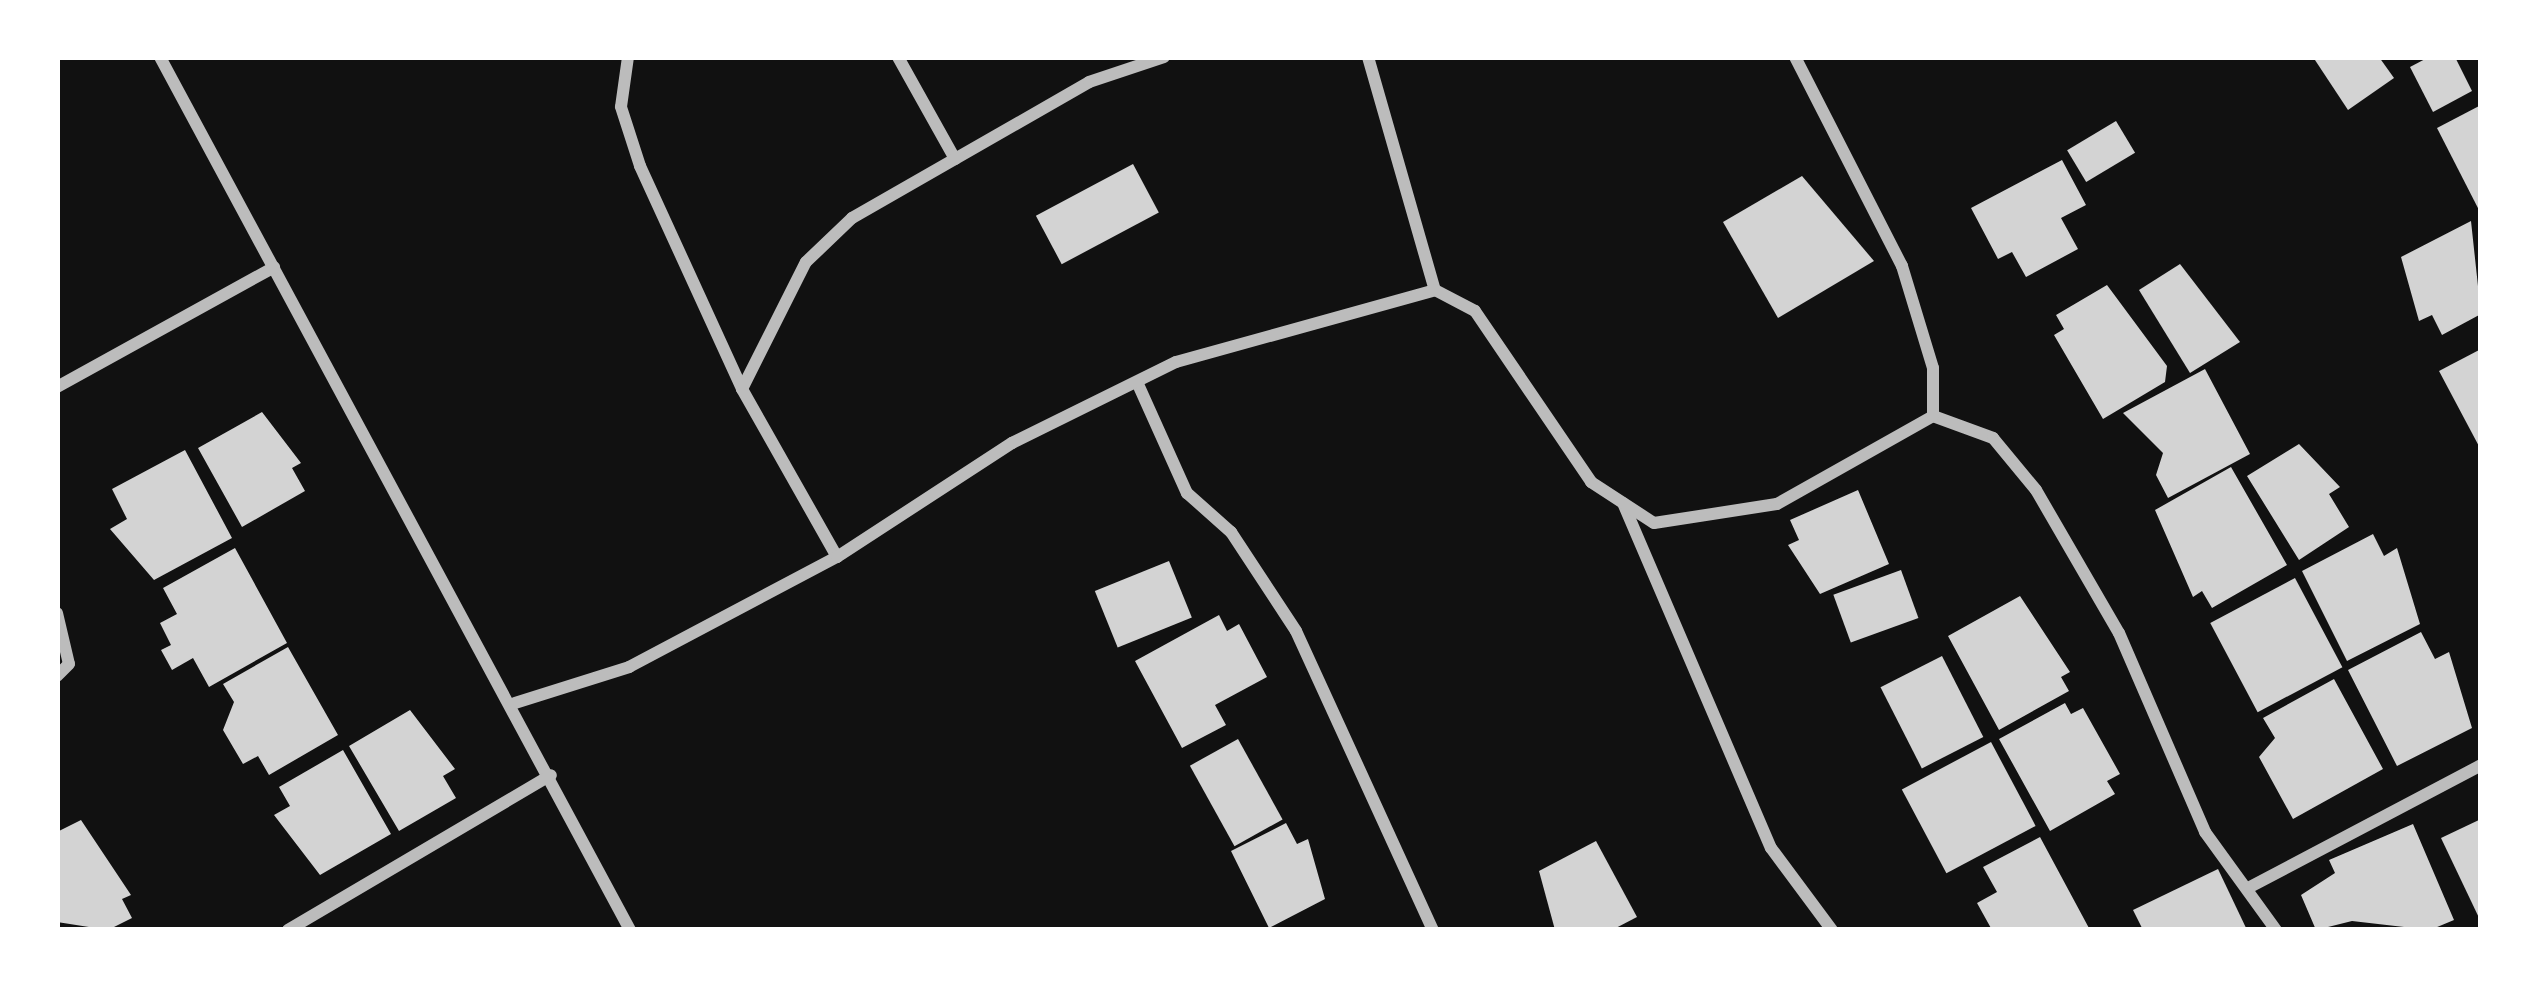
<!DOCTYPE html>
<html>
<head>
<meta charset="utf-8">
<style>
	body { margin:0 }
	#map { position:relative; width:2538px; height:987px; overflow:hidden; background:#111; font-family:Figtree,sans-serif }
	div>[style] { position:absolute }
	.building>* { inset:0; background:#d3d3d3; transform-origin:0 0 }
	.minor>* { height:12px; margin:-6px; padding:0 6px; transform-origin:6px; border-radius:6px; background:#bcbcbc }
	span { translate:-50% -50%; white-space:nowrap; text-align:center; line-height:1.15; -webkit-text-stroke:12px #fff; paint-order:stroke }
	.frame { position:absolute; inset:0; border:60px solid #fff; pointer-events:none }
</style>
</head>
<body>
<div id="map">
	<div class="building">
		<div style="clip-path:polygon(2313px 57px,2379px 57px,2394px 78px,2348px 110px)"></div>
		<div style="clip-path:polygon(2429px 57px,2455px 57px,2472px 91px,2433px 112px,2410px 67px)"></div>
		<div style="clip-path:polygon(2481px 105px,2481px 214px,2437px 128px)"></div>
		<div style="left:2116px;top:121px;width:37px;height:57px;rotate:59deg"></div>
		<div style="clip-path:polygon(2062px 160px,2086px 205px,2061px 218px,2078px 249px,2026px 277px,2012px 252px,1998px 259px,1971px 208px)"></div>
		<div style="left:1133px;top:164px;width:55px;height:110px;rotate:62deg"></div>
		<div style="clip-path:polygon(1802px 176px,1874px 261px,1778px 318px,1723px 222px)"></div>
		<div style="clip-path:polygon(2471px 221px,2481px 314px,2442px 335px,2432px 315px,2419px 321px,2401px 257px)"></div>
		<div style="clip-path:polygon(2180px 264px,2240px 342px,2190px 373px,2139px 290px)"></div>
		<div style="clip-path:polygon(2107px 285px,2167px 366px,2165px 382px,2103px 419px,2054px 335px,2064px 329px,2056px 315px)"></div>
		<div style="clip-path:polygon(2481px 349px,2481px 450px,2439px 371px)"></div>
		<div style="clip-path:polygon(2205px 369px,2250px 454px,2168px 498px,2156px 475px,2163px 453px,2123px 413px)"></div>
		<div style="clip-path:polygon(262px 412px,301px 463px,292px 468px,305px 491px,242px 527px,198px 448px)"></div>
		<div style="clip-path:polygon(2299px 444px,2340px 487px,2329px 494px,2349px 527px,2299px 560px,2247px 476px)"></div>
		<div style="clip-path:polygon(185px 450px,232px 538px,154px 580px,110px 529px,127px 519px,112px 489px)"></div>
		<div style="clip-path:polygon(2231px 467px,2287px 565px,2212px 608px,2202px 591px,2193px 597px,2155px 510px)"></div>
		<div style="clip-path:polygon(1858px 490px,1889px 564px,1820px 594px,1788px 545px,1799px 540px,1790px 520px)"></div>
		<div style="clip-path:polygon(2373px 534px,2384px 556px,2397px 548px,2420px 624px,2347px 661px,2302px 571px)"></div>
		<div style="clip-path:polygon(235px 548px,287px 643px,209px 687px,193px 658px,172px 670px,161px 650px,171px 645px,160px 623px,177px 614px,163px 588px)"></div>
		<div style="left:1169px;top:561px;width:61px;height:80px;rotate:68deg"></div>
		<div style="left:1901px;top:570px;width:51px;height:72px;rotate:70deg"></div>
		<div style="left:2295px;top:578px;width:101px;height:96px;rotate:62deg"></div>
		<div style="clip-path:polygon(2020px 596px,2070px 672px,2061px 677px,2069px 691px,1999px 730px,1948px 636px)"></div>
		<div style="clip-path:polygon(1219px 615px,1227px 631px,1239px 624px,1267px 677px,1215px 705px,1226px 725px,1182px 748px,1135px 661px)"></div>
		<div style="clip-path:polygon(2421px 632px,2435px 659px,2449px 652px,2472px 728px,2397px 766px,2348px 670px)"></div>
		<div style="clip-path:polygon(288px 647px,338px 735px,269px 775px,258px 756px,243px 764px,223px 730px,234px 702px,223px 684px)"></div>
		<div style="left:1942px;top:656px;width:91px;height:69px;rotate:63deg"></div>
		<div style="clip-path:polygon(2334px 679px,2383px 769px,2293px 819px,2259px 757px,2275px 738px,2263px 718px)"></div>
		<div style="clip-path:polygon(2065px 703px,2071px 714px,2083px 708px,2120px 774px,2107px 781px,2115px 794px,2050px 831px,1999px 739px)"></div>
		<div style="clip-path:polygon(410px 710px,455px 769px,443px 776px,456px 798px,399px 831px,349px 746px)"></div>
		<div style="left:1238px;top:739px;width:92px;height:55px;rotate:61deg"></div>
		<div style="left:1991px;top:742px;width:95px;height:101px;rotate:62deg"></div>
		<div style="clip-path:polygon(343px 750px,391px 834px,320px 875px,274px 815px,290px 806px,279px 787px)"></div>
		<div style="clip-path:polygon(2481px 819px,2481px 922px,2441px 838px)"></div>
		<div style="clip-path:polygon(81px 820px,131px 895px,122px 899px,132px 918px,108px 930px,57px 922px,57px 832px)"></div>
		<div style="clip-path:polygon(1286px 823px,1297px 844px,1308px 839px,1325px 899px,1269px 928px,1231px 851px)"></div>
		<div style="clip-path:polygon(2413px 824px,2454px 920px,2430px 930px,2352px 921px,2316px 930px,2301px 895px,2335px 873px,2329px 860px)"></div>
		<div style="clip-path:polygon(2040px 837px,2090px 930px,1992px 930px,1977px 903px,1997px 892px,1983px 867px)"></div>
		<div style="clip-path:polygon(1596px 841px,1637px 917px,1612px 930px,1555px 930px,1539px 871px)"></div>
		<div style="clip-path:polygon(2218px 869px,2247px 930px,2143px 930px,2133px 910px)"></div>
	</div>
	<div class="minor">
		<div style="left:160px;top:57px;width:991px;rotate:61.7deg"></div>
		<div style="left:628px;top:57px;width:50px;rotate:98deg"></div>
		<div style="left:621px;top:107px;width:62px;rotate:72.1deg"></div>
		<div style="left:640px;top:166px;width:245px;rotate:65.4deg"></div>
		<div style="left:742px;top:389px;width:193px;rotate:60.5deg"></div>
		<div style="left:898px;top:57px;width:117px;rotate:60.8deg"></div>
		<div style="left:1368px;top:57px;width:242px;rotate:74deg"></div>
		<div style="left:1137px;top:382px;width:122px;rotate:65.8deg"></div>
		<div style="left:1187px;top:493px;width:59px;rotate:41.6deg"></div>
		<div style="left:1231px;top:532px;width:118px;rotate:56.7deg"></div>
		<div style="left:1296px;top:631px;width:329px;rotate:65.4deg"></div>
		<div style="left:57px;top:387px;width:248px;rotate:-28.9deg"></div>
		<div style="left:742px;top:389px;width:142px;rotate:-63.3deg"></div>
		<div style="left:806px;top:262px;width:64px;rotate:-43.7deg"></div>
		<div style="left:852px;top:218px;width:273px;rotate:-29.8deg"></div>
		<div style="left:1089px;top:82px;width:79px;rotate:-18.4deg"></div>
		<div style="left:1933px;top:416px;width:64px;rotate:20.1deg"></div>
		<div style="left:1993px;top:438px;width:67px;rotate:50.4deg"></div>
		<div style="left:2036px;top:490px;width:165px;rotate:59.9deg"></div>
		<div style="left:2119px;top:633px;width:217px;rotate:66.6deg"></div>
		<div style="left:2205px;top:832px;width:121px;rotate:54.1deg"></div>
		<div style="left:1623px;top:503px;width:375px;rotate:66.8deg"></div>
		<div style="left:1771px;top:848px;width:102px;rotate:53.4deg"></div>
		<div style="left:57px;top:613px;width:52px;rotate:76.8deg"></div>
		<div style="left:69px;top:664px;width:17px;rotate:135deg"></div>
		<div style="left:515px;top:703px;width:120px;rotate:-17.5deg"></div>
		<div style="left:629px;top:667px;width:235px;rotate:-27.9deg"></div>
		<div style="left:837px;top:557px;width:209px;rotate:-33.1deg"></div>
		<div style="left:1012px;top:443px;width:183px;rotate:-26.3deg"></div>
		<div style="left:1176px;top:362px;width:269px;rotate:-15.5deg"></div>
		<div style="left:1435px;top:290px;width:45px;rotate:27.7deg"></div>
		<div style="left:1475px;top:311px;width:207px;rotate:55.8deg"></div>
		<div style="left:1591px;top:482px;width:75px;rotate:33.1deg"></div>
		<div style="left:1654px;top:523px;width:124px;rotate:-8.8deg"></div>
		<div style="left:1777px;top:504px;width:179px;rotate:-29.4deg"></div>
		<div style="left:1933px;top:416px;width:48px;rotate:-90deg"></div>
		<div style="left:1933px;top:368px;width:107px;rotate:-106.9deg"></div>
		<div style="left:1902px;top:266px;width:235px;rotate:-117.1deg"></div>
		<div style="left:2248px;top:888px;width:263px;rotate:-27.8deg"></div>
		<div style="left:288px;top:930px;width:305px;rotate:-30.5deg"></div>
	</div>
	<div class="frame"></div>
</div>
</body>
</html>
